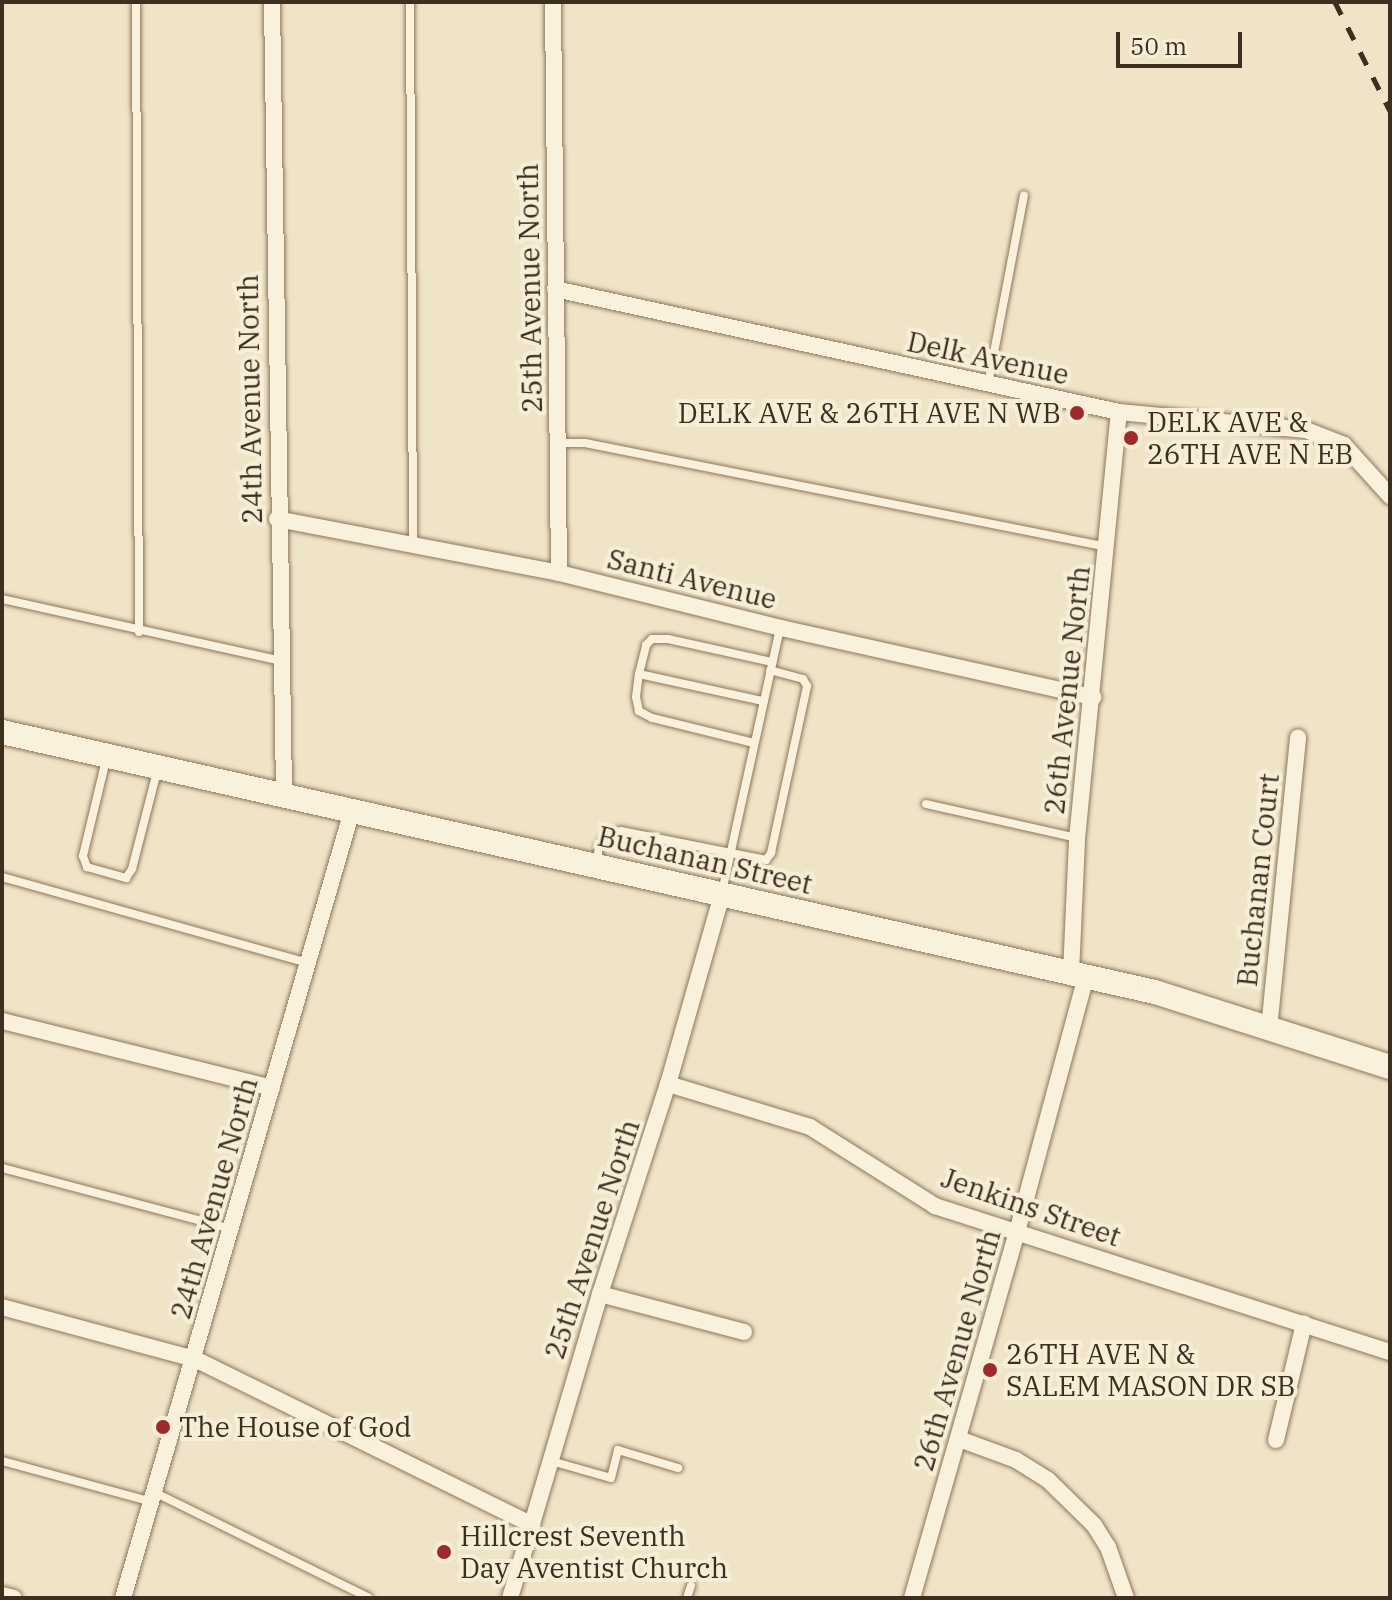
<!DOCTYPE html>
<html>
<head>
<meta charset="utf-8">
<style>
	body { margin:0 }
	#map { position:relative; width:1392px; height:1600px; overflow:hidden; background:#f0e4c8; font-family:"IBM Plex Serif",serif }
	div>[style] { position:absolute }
	.roads { filter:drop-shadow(0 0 2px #8d765c) drop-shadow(0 0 2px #8d765c) }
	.lane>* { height:8px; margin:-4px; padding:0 4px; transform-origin:4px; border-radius:4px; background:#faf1dc }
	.street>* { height:16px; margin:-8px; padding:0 8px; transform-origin:8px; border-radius:8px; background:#faf1dc }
	.secondary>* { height:24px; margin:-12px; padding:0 12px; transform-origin:12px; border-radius:12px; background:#faf1dc }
	.rail>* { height:5px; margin-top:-2.5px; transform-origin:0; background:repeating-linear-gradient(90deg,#3d2e20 0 14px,transparent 0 28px) }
	.dots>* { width:22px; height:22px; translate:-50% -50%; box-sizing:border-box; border:4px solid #f7eed8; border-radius:50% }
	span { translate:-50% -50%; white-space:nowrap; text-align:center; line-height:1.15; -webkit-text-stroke:8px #f7eed8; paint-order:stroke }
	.street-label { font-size:28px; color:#3d2e20 }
	.poi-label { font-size:28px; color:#3d2e20 }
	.right { translate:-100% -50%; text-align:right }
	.left { translate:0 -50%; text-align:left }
	.frame { position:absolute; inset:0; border:4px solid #3d2e20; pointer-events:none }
	.scale { position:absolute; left:1116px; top:32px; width:126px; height:36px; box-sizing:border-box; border:4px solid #3d2e20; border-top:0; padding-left:10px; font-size:24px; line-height:28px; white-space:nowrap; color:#3d2e20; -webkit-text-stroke:6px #f7eed8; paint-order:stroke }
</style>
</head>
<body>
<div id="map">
	<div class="roads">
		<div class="lane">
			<div style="left:136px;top:2px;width:630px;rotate:89.73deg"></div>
			<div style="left:410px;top:2px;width:543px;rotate:89.68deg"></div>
			<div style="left:988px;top:384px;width:192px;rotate:-79.2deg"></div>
			<div style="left:559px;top:443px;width:26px"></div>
			<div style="left:585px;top:443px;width:533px;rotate:11.25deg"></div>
			<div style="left:2px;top:599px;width:286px;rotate:12.5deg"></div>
			<div style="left:639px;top:674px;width:30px;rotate:-76deg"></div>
			<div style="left:646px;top:645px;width:8px;rotate:-45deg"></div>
			<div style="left:652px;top:639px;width:16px"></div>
			<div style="left:668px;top:639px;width:107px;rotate:12.5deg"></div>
			<div style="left:754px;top:743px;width:105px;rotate:-166.2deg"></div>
			<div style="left:652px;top:718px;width:15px;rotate:-152deg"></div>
			<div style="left:639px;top:711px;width:14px;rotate:-102deg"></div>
			<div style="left:636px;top:697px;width:23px;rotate:-83deg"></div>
			<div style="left:639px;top:674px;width:127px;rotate:12.3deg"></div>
			<div style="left:106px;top:760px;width:99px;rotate:103.5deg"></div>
			<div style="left:83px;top:856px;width:12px;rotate:70deg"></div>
			<div style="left:87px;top:867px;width:41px;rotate:15.8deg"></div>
			<div style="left:126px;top:878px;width:11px;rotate:-56deg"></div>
			<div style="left:132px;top:869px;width:104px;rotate:-75.6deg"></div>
			<div style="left:926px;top:804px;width:155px;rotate:12.7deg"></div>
			<div style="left:597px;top:862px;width:16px;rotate:-83deg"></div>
			<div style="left:599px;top:846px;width:15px;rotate:-53deg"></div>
			<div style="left:608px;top:834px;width:13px;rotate:-13deg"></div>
			<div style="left:621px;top:831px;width:148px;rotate:11.3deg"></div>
			<div style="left:766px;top:860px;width:9px;rotate:-54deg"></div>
			<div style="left:771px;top:853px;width:171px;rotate:-77.8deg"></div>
			<div style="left:807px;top:686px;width:8px;rotate:-120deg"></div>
			<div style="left:803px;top:679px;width:34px;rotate:-165deg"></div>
			<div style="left:2px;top:877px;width:317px;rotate:15.7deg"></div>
			<div style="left:722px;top:892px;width:270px;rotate:-77.6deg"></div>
			<div style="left:2px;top:1168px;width:237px;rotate:14.9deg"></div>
			<div style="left:2px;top:1461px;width:156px;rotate:15.3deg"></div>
			<div style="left:551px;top:1461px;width:62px;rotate:15.8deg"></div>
			<div style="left:611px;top:1478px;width:29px;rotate:-76deg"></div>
			<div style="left:618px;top:1450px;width:63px;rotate:16.7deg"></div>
			<div style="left:156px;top:1493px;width:237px;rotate:26.2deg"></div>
			<div style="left:687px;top:1598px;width:13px;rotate:-72deg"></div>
		</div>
		<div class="street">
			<div style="left:272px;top:2px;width:794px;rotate:89.13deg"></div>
			<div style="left:553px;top:2px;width:571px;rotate:89.4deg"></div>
			<div style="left:555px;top:289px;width:577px;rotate:12.3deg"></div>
			<div style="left:1119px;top:412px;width:188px;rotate:5.5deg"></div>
			<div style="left:1306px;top:430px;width:41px;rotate:21.5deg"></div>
			<div style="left:1344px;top:445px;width:69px;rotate:48deg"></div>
			<div style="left:277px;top:519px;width:287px;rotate:10.8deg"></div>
			<div style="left:559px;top:573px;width:229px;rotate:13.9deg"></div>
			<div style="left:781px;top:628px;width:320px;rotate:12.5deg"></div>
			<div style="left:1071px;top:973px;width:134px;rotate:-87.4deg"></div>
			<div style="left:1077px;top:839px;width:429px;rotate:-84.4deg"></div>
			<div style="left:2px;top:1021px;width:278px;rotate:13.9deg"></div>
			<div style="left:1269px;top:1029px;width:293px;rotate:-84.3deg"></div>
			<div style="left:668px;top:1084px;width:148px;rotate:16.8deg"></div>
			<div style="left:810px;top:1127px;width:148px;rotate:32.3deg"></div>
			<div style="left:935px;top:1206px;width:478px;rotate:17.8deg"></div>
			<div style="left:600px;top:1294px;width:149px;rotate:14.8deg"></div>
			<div style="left:2px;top:1307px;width:200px;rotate:15.1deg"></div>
			<div style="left:195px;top:1359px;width:376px;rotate:26.2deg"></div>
			<div style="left:959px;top:1439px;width:61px;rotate:20.2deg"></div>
			<div style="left:1016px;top:1460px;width:38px;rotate:32deg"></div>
			<div style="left:1048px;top:1480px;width:64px;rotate:44.4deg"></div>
			<div style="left:1094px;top:1525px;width:26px;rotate:58deg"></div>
			<div style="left:1108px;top:1547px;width:54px;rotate:70.6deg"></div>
			<div style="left:1276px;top:1440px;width:120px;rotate:-76.5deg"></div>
			<div style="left:2px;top:1595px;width:12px;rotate:14deg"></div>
			<div style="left:123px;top:1598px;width:820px;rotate:-73.78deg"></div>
			<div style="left:510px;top:1598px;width:317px;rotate:-73.5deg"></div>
			<div style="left:600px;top:1294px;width:221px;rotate:-72.1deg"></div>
			<div style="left:668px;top:1084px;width:197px;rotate:-74.1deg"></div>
			<div style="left:912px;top:1598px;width:381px;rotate:-74deg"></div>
			<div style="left:1017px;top:1232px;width:264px;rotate:-74.9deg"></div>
		</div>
		<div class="secondary">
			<div style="left:2px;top:732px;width:1182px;rotate:12.71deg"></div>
			<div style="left:1155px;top:992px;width:247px;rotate:17.7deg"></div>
		</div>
	</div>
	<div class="rail">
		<div style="left:1335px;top:2px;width:122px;rotate:63.2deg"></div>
	</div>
	<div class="dots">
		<div style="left:1077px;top:413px;background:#9e2a2b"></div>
		<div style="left:1131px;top:438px;background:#9e2a2b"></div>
		<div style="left:990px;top:1370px;background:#9e2a2b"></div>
		<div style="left:163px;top:1427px;background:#9e2a2b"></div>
		<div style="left:444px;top:1552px;background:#9e2a2b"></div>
	</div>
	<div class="street-label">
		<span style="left:530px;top:288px;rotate:-91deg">25th Avenue North</span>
		<span style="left:988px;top:358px;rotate:12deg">Delk Avenue</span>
		<span style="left:250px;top:399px;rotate:-91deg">24th Avenue North</span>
		<span style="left:692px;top:579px;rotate:14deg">Santi Avenue</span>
		<span style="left:1067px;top:690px;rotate:-84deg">26th Avenue North</span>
		<span style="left:705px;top:860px;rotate:13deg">Buchanan Street</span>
		<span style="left:1258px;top:880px;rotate:-84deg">Buchanan Court</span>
		<span style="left:214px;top:1198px;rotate:-74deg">24th Avenue North</span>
		<span style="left:1031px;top:1207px;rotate:19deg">Jenkins Street</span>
		<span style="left:592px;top:1239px;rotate:-72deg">25th Avenue North</span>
		<span style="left:957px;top:1350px;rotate:-74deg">26th Avenue North</span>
	</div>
	<div class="poi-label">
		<span class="right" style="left:1061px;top:413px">DELK AVE &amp; 26TH AVE N WB</span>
		<span class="left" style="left:1147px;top:438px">DELK AVE &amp;<br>26TH AVE N EB</span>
		<span class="left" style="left:1006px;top:1370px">26TH AVE N &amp;<br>SALEM MASON DR SB</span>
		<span class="left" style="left:179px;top:1427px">The House of God</span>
		<span class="left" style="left:460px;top:1552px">Hillcrest Seventh<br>Day Aventist Church</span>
	</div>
	<div class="frame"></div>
	<div class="scale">50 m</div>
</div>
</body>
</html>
